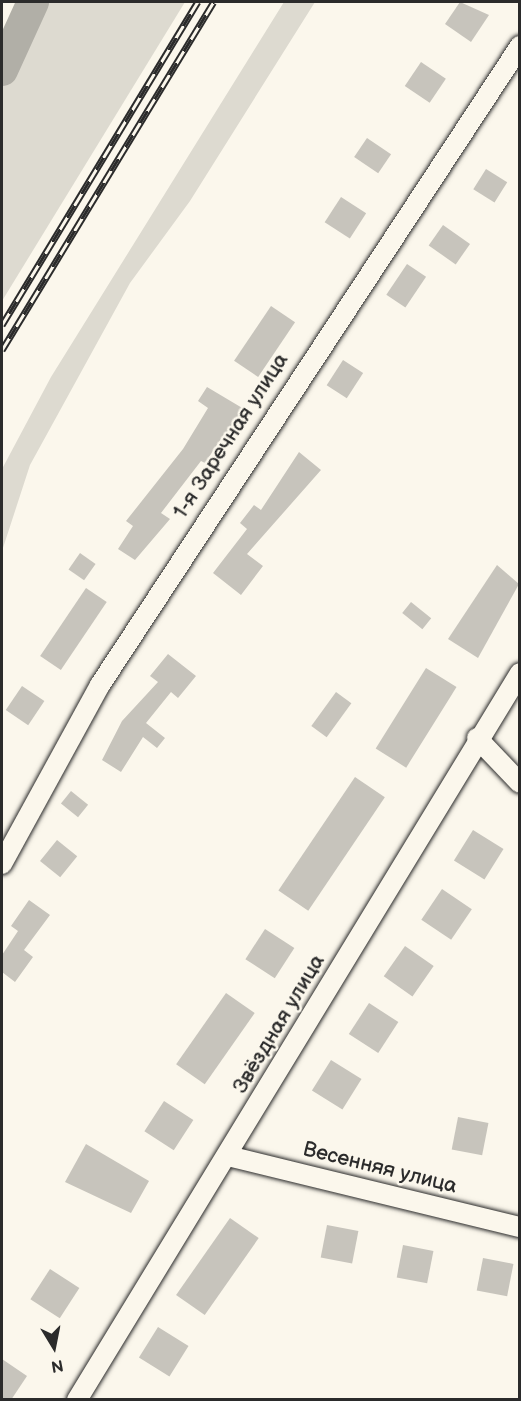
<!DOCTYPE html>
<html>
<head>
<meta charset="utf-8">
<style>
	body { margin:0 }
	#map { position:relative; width:521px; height:1401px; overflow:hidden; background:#fbf7ec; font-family:"Balsamiq Sans",sans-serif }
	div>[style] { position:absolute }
	.green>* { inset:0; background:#dddad0 }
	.river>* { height:32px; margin:-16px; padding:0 16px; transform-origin:16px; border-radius:16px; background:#b1afa7 }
	.building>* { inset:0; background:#c7c4bc; transform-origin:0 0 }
	.roads { filter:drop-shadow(0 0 2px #2b2b2b) drop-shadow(0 0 2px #2b2b2b) }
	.minor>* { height:20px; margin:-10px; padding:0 10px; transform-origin:10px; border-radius:10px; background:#fbf7ec }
	.rail>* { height:7px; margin-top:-3.5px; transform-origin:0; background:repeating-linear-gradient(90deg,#fbf7ec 0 14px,#2b2b2b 0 28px); box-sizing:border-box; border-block:2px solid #2b2b2b }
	span { translate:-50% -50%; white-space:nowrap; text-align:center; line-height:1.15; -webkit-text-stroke:5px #fbf7ec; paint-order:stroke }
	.street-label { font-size:21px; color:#2b2b2b }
	.frame { position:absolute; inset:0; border:3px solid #2b2b2b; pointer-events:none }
	.north { position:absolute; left:24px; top:1317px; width:60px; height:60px; -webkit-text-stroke:4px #fbf7ec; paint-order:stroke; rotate:170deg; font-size:16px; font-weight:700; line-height:24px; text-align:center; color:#2b2b2b }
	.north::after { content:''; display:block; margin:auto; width:21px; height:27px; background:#2b2b2b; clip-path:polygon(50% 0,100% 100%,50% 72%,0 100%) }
</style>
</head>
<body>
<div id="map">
	<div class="green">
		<div style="clip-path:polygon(40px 2px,185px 2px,2px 301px,2px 80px)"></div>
		<div style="clip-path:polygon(284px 2px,315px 2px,190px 201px,130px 283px,30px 465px,2px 551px,2px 469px,51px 377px)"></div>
	</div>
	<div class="river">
		<div style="left:2px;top:70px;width:75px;rotate:-65.5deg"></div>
	</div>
	<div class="building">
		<div style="clip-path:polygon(460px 2px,489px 15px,471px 42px,445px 24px)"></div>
		<div style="left:421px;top:62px;width:30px;height:29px;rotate:34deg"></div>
		<div style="left:367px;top:138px;width:29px;height:23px;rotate:34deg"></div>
		<div style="left:486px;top:169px;width:25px;height:24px;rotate:32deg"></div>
		<div style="left:341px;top:197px;width:30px;height:30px;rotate:33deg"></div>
		<div style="left:443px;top:225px;width:33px;height:25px;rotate:35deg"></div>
		<div style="left:407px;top:264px;width:23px;height:37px;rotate:34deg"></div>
		<div style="left:271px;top:306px;width:29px;height:66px;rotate:34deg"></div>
		<div style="left:343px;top:360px;width:24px;height:30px;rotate:33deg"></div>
		<div style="clip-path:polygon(207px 387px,249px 412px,232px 438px,225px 433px,205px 463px,201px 461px,161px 513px,170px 519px,135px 560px,118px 549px,133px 526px,126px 521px,183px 449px,208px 408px,198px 401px)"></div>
		<div style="clip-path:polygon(299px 452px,321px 470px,247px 554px,263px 566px,241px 595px,213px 573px,247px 529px,240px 523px,254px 505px,261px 510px)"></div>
		<div style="left:80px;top:553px;width:19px;height:20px;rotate:35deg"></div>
		<div style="clip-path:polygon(497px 565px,519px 584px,478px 658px,448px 639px)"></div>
		<div style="left:86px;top:588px;width:25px;height:82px;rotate:34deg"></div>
		<div style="left:411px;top:602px;width:26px;height:14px;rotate:39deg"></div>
		<div style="clip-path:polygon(168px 654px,196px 676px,178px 698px,171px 692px,146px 723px,165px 738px,157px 748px,143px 737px,121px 772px,102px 760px,122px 721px,158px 682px,150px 676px)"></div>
		<div style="left:426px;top:668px;width:36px;height:95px;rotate:32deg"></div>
		<div style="left:22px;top:686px;width:27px;height:29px;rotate:34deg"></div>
		<div style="left:336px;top:692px;width:19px;height:42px;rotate:36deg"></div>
		<div style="left:355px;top:777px;width:36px;height:137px;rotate:34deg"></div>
		<div style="left:71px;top:791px;width:22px;height:16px;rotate:39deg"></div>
		<div style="left:473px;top:830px;width:36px;height:36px;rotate:32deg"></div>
		<div style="left:57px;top:840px;width:26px;height:27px;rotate:39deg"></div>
		<div style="left:442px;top:889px;width:36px;height:37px;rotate:34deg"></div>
		<div style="clip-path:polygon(29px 900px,50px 915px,24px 950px,33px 957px,15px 982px,2px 972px,2px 955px,18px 931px,11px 926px)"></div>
		<div style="left:265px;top:929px;width:35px;height:36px;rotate:33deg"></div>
		<div style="left:405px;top:946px;width:35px;height:37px;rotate:35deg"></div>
		<div style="left:226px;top:993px;width:35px;height:87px;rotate:35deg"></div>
		<div style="left:369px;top:1003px;width:35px;height:37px;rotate:33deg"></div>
		<div style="left:331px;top:1060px;width:36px;height:36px;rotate:32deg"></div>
		<div style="left:164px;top:1101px;width:35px;height:36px;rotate:33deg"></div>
		<div style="left:458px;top:1117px;width:31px;height:33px;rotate:11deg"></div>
		<div style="clip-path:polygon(86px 1144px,149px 1181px,131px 1213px,65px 1182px)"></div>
		<div style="left:230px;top:1218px;width:35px;height:94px;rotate:35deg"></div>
		<div style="left:327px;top:1225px;width:32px;height:33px;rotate:11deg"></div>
		<div style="left:403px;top:1245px;width:31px;height:33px;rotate:11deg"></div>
		<div style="left:483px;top:1258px;width:31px;height:33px;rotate:11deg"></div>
		<div style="left:50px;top:1269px;width:35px;height:36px;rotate:33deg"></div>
		<div style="left:158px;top:1327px;width:36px;height:36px;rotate:32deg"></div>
		<div style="clip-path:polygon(2px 1359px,27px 1376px,11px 1400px,2px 1400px)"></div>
	</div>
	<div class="roads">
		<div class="minor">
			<div style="left:477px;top:738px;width:62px;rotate:46.3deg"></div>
			<div style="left:2px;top:864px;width:204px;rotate:-61.3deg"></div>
			<div style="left:100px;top:685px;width:765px;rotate:-56.68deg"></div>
			<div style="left:228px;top:1156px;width:301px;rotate:13.7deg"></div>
			<div style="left:77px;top:1400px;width:851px;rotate:-58.64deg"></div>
		</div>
	</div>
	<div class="rail">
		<div style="left:2px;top:325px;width:378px;rotate:-58.8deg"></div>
		<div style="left:2px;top:350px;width:407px;rotate:-58.7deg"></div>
	</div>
	<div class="street-label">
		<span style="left:231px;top:436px;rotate:-57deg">1-я Заречная улица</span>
		<span style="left:279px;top:1024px;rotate:-59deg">Звёздная улица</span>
		<span style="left:380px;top:1168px;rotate:14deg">Весенняя улица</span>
	</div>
	<div class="frame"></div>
	<div class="north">N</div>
</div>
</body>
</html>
